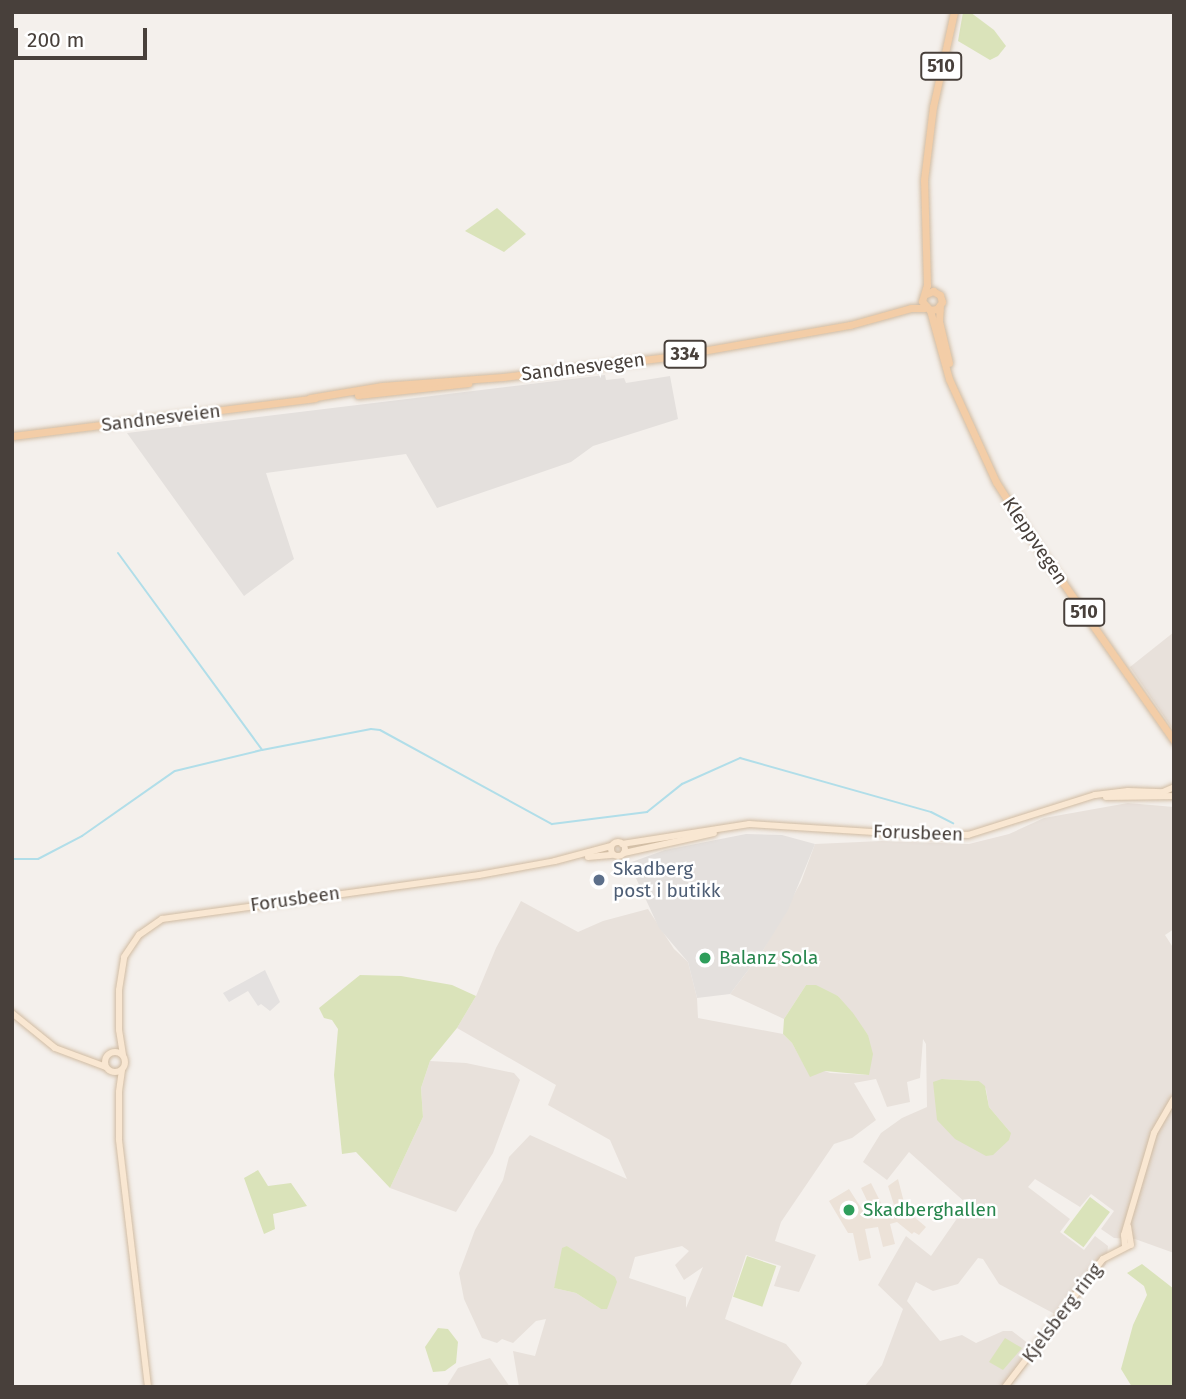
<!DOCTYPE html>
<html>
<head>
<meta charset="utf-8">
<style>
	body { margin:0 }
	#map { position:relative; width:1186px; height:1399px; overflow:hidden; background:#f4f0ec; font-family:"Fira Sans",sans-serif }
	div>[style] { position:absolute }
	.residential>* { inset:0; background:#e8e1db }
	.industrial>* { inset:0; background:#e4e0dd }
	.education>* { inset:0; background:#ece2d8 }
	.green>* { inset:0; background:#dae3ba; transform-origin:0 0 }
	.parking>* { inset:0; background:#e4e1e0 }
	.stream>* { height:2px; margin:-1px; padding:0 1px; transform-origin:1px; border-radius:1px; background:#b1dee9 }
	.roads { filter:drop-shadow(0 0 2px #d1bca3) drop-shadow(0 0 2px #d1bca3) }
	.secondary>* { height:6px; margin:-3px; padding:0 3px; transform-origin:3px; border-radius:3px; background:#f9e7d2 }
	.secondary>.ring { margin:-3px; padding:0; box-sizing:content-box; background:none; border:6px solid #f9e7d2; border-radius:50% }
	.primary>* { height:7px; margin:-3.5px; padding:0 3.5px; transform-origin:3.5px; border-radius:3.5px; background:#f3cda7 }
	.dots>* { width:19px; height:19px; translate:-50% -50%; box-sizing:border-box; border:4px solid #fff; border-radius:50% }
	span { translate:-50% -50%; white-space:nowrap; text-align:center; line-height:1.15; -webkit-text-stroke:5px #fff; paint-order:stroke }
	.shield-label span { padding:2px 5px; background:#fff; border:2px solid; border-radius:5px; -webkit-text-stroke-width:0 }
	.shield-label { font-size:18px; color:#48403b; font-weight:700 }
	.street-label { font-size:19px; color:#48403b }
	.service-label { font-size:19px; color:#4e5e75 }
	.left { translate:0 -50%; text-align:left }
	.leisure-label { font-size:19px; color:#27864d }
	.frame { position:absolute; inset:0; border:14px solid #48403b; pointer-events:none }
	.scale { position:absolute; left:14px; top:28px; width:133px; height:32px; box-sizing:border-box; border:4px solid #48403b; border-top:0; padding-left:9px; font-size:21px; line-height:24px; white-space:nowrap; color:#48403b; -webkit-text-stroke:5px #fff; paint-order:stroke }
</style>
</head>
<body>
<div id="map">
	<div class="residential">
		<div style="clip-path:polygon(1174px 632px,1174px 731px,1130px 667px)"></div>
		<div style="clip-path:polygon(evenodd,1128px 803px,1174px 807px,1174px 929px,1165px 935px,1174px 949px,1174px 1253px,1135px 1239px,1114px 1238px,1101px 1229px,1114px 1211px,1091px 1194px,1080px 1207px,1035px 1179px,1028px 1187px,1070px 1219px,1060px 1232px,1084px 1250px,1095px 1236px,1108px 1246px,1106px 1264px,1064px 1319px,999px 1284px,983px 1259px,978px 1258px,958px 1284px,933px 1291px,916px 1282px,907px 1301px,940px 1341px,962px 1335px,976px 1343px,1003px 1331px,1012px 1331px,1038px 1351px,1010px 1387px,864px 1387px,882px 1365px,903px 1309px,878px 1285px,906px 1236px,931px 1256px,967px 1204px,909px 1152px,887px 1180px,863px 1162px,881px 1133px,902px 1118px,927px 1107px,926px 1044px,923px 1039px,920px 1078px,907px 1082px,910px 1102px,887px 1107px,876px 1079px,854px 1083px,876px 1120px,852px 1138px,834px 1144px,781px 1222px,775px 1241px,816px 1255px,799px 1292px,774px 1286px,781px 1266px,746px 1255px,725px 1319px,786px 1344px,802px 1363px,789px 1387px,519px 1387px,513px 1351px,535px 1356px,546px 1319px,536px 1321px,513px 1343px,502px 1339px,497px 1343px,482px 1338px,464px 1299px,459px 1273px,475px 1230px,503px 1180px,509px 1157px,530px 1135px,627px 1179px,610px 1140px,548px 1105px,556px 1085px,457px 1028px,476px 996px,496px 948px,521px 901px,578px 932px,603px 921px,648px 909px,674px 949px,688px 962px,697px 998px,698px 1018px,783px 1034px,792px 1043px,803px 1063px,830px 1073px,869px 1075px,868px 1035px,838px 996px,806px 985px,784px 1019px,730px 994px,762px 952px,801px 882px,815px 844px,882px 841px,969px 844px,1009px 834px,1044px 818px,1128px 803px,942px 1079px,979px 1081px,986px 1089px,989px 1107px,1011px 1133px,942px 1079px,1128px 803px,567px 1246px,587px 1260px,601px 1309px,576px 1293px,554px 1288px,567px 1246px,1128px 803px,682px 1246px,689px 1251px,675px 1265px,684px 1280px,703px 1267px,686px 1308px,686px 1297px,629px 1278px,635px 1257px,682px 1246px)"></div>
		<div style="clip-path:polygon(430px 1061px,466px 1063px,514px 1073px,520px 1080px,493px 1153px,456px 1212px,390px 1188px,423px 1117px,421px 1088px)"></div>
		<div style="clip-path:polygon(490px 1358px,510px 1387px,446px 1387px,458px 1368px)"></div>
	</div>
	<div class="industrial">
		<div style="clip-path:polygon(605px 375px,606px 380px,624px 378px,626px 383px,670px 376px,678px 419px,593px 446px,571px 462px,437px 508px,406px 454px,266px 473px,294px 559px,244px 596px,127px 433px)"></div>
		<div style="clip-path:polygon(746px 834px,782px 835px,815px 844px,788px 910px,762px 952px,730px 994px,697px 998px,688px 962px,659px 928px,629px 863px,665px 850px)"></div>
	</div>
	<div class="education">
		<div style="clip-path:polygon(898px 1179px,906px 1210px,926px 1227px,919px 1235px,914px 1232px,912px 1234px,897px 1222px,890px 1224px,895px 1244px,883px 1247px,878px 1227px,865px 1229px,871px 1258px,859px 1261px,853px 1233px,848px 1233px,829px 1201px,849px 1189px,867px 1217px,873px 1213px,861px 1188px,871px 1183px,884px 1209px,894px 1205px,888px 1186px)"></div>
	</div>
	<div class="green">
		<div style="clip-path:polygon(963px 12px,970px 12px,994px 30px,1006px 46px,998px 56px,990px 60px,958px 41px)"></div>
		<div style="clip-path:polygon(497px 208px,526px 234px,504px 252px,465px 231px)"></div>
		<div style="clip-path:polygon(360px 975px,401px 976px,452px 985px,476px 996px,457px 1028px,430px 1061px,421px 1088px,423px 1117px,390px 1188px,356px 1152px,342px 1154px,334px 1075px,338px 1029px,332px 1020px,324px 1018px,319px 1008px)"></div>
		<div style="clip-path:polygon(806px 985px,816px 985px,838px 996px,853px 1013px,868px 1035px,873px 1054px,869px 1075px,825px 1071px,810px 1077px,792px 1043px,783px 1034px,784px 1019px)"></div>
		<div style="clip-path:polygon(942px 1079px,979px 1081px,985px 1086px,989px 1107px,1011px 1133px,1009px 1140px,993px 1155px,986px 1156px,955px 1139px,937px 1120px,933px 1082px)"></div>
		<div style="clip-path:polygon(258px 1170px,268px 1186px,291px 1183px,307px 1206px,273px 1214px,275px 1229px,264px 1234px,244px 1178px)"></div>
		<div style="left:1090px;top:1197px;width:25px;height:44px;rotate:37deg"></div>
		<div style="clip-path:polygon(567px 1246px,615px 1277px,617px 1282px,607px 1309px,601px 1309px,576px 1293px,554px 1288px,562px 1248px)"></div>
		<div style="left:747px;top:1256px;width:31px;height:43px;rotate:19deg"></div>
		<div style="clip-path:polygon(1142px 1264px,1174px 1289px,1174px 1387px,1132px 1387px,1121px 1369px,1133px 1325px,1147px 1295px,1144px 1286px,1127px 1273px)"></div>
		<div style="clip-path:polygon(438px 1328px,448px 1329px,458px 1342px,456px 1363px,445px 1371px,433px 1372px,425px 1347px)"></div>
		<div style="clip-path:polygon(1005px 1338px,1022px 1348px,1003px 1370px,989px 1362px)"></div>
	</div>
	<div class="parking">
		<div style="clip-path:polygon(265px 970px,280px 1002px,270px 1011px,261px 1004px,258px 1006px,248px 991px,229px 1002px,223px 993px)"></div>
	</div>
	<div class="stream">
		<div style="left:118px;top:553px;width:244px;rotate:53.8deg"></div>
		<div style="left:12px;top:859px;width:26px"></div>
		<div style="left:38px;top:859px;width:50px;rotate:-27.6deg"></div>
		<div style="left:82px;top:836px;width:113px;rotate:-35deg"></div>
		<div style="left:175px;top:771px;width:89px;rotate:-13.6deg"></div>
		<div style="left:262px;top:750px;width:111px;rotate:-10.9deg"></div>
		<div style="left:371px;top:729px;width:9px;rotate:6deg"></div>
		<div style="left:380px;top:730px;width:196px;rotate:28.7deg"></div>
		<div style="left:552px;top:824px;width:96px;rotate:-7.2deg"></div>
		<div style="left:647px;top:812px;width:45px;rotate:-38.7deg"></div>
		<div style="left:682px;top:784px;width:64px;rotate:-24.1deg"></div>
		<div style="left:740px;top:758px;width:198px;rotate:15.8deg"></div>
		<div style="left:931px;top:812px;width:25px;rotate:27deg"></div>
	</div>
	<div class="roads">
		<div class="secondary">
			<div style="left:1106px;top:797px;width:68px;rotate:-0.8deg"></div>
			<div class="ring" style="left:611px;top:842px;width:8px;height:8px"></div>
			<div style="left:622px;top:844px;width:129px;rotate:-8.9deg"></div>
			<div style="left:749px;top:824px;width:184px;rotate:3.7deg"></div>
			<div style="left:933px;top:836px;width:35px;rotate:-2deg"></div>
			<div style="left:968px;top:835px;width:133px;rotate:-17.5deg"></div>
			<div style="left:1095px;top:795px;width:33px;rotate:-7deg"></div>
			<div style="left:1128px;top:791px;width:35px;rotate:2deg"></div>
			<div style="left:1163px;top:792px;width:12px;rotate:-24deg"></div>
			<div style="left:624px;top:853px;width:92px;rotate:-12.5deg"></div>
			<div style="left:588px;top:857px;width:25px;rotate:-5deg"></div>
			<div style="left:12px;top:1013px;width:55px;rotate:39.1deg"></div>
			<div style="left:55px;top:1048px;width:54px;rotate:20.4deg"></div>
			<div class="ring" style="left:105px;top:1052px;width:14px;height:14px"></div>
			<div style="left:123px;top:1055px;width:25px;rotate:-99deg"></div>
			<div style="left:119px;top:1030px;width:40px;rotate:-90deg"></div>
			<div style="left:119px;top:990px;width:33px;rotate:-81deg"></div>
			<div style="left:124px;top:957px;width:27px;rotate:-56deg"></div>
			<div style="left:139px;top:935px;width:28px;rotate:-35deg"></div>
			<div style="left:162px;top:919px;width:320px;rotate:-7.9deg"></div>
			<div style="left:479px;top:875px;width:77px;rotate:-10.4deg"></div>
			<div style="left:555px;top:861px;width:58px;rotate:-15deg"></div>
			<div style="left:122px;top:1070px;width:22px;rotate:98deg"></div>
			<div style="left:119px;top:1092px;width:48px;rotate:90deg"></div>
			<div style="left:119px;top:1140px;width:249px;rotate:83.3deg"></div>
			<div style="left:1125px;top:1246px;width:11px;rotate:-95deg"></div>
			<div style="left:1124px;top:1235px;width:106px;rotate:-73.6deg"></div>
			<div style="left:1154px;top:1133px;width:39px;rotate:-60deg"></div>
			<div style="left:1005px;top:1387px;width:161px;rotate:-52.6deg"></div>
			<div style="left:1103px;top:1259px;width:31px;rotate:-27deg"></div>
			<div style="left:1131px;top:1245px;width:19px;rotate:-99deg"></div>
		</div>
		<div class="primary">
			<div style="left:926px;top:294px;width:8px;rotate:-23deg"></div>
			<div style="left:933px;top:291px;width:8px;rotate:30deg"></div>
			<div style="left:940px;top:295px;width:7px;rotate:74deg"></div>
			<div style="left:942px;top:302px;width:9px;rotate:126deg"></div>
			<div style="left:937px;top:309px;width:7px;rotate:172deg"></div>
			<div style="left:930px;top:310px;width:12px;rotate:-132deg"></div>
			<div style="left:922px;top:301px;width:17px;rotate:-73deg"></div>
			<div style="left:927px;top:285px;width:105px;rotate:-91.6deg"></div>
			<div style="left:924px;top:180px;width:74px;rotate:-83deg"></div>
			<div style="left:933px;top:107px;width:97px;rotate:-77.5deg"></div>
			<div style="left:940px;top:306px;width:15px;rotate:94deg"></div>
			<div style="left:939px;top:321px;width:43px;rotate:76.6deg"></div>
			<div style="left:930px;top:310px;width:72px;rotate:74.6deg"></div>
			<div style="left:949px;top:379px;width:113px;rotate:65.5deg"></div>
			<div style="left:996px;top:482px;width:72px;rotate:57.4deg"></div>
			<div style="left:1035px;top:543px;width:242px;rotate:54.9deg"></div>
			<div style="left:358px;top:395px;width:111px;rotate:-6.2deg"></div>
			<div style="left:310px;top:398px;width:73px;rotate:-9.5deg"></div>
			<div style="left:382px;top:386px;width:121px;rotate:-4.3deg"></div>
			<div style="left:503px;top:377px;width:166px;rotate:-6.9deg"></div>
			<div style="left:668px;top:357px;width:185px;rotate:-10deg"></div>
			<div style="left:850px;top:325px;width:63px;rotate:-15.6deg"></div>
			<div style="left:911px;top:308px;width:14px"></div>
			<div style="left:12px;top:436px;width:305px;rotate:-7.1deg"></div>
		</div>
	</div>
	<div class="dots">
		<div style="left:599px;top:880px;background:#5c6f8a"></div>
		<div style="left:705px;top:958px;background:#2e9e5b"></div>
		<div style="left:849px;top:1210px;background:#2e9e5b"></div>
	</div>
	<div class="shield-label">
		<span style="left:941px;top:66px">510</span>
		<span style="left:685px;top:354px">334</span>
		<span style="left:1084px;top:612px">510</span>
	</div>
	<div class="street-label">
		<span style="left:583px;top:367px;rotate:-7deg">Sandnesvegen</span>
		<span style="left:161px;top:418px;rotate:-7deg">Sandnesveien</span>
		<span style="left:1035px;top:541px;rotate:56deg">Kleppvegen</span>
		<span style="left:918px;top:833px;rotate:2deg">Forusbeen</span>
		<span style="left:295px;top:899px;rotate:-8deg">Forusbeen</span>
		<span style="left:1062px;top:1313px;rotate:-53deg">Kjelsberg ring</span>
	</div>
	<div class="service-label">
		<span class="left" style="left:613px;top:880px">Skadberg<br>post i butikk</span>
	</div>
	<div class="leisure-label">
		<span class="left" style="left:719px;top:958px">Balanz Sola</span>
		<span class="left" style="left:863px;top:1210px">Skadberghallen</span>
	</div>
	<div class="frame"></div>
	<div class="scale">200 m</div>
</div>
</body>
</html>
